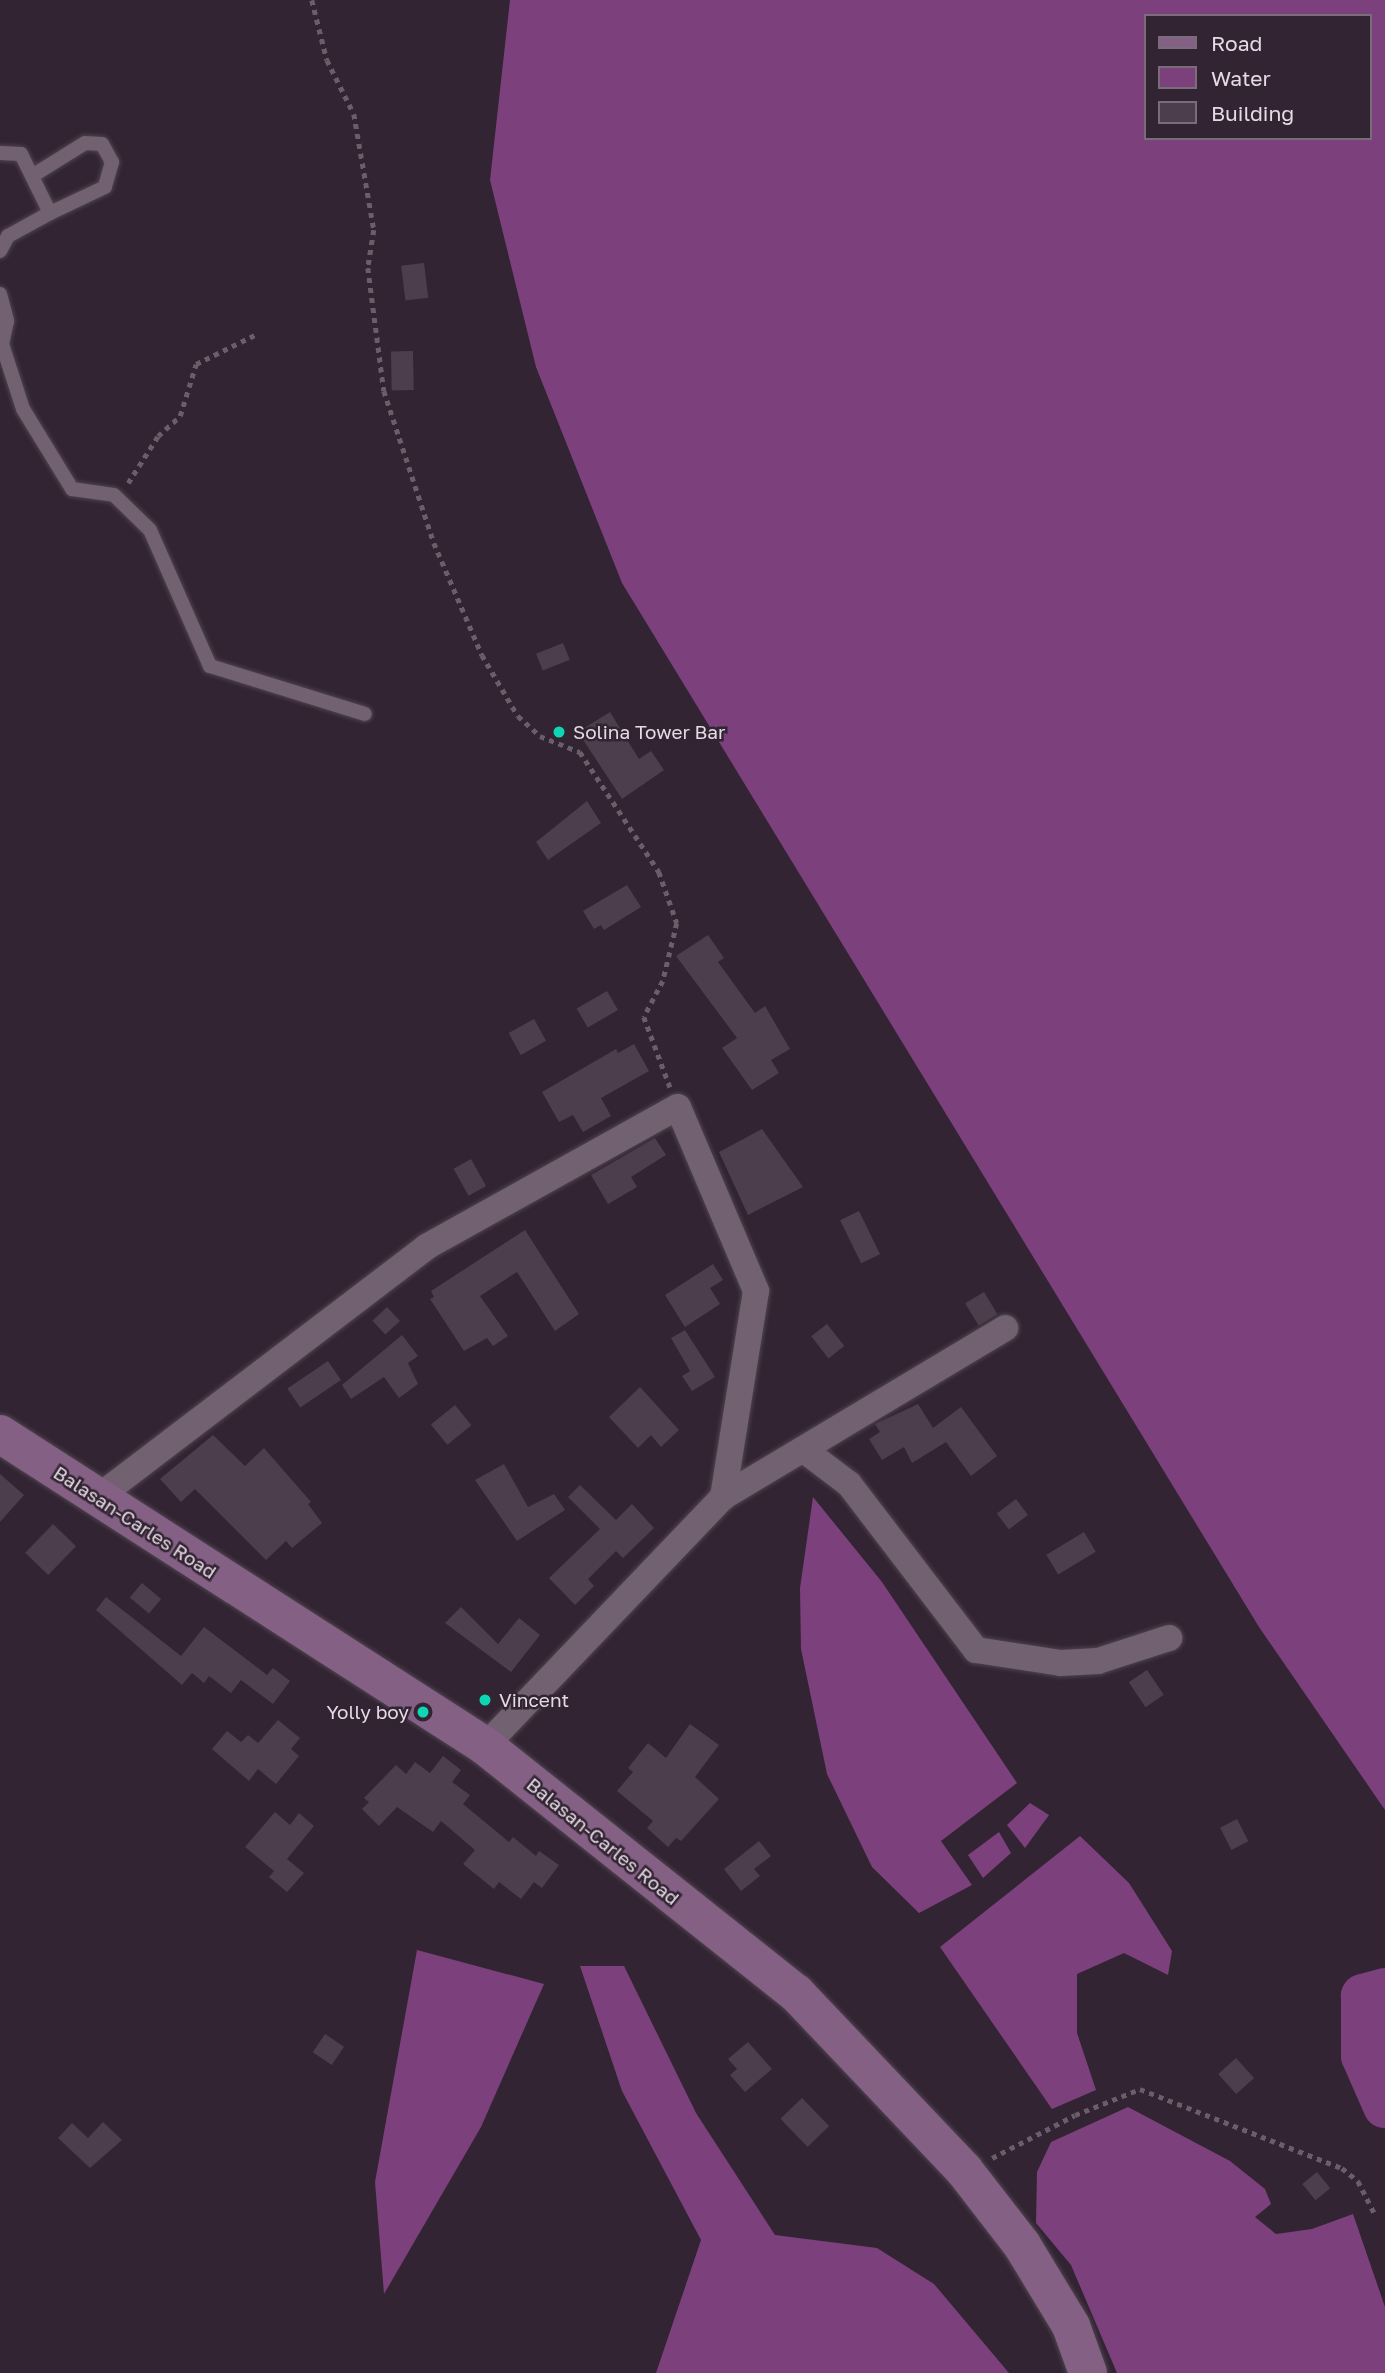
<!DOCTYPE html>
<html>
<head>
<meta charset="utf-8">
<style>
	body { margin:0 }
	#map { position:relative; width:1385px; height:2373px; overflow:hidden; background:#322432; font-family:"Golos Text",sans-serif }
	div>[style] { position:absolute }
	.water>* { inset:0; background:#7c407d }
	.river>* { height:44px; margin:-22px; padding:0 22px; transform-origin:22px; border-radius:22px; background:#7c407d }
	.building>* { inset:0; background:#4d3e4d; transform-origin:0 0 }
	.path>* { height:4.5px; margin-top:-2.25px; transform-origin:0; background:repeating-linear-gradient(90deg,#6b5e6b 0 5px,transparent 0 10px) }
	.roads { filter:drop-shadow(0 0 2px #4f434f) drop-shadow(0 0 2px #4f434f) }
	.service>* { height:14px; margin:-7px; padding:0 7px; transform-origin:7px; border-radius:7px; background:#716171 }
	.minor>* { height:26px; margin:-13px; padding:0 13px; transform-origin:13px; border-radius:13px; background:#716171 }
	.secondary>* { height:38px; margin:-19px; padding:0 19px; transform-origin:19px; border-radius:19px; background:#846084 }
	.dots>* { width:19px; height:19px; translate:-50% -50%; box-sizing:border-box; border:4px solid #322432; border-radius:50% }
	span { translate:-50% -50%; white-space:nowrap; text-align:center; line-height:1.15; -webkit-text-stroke:5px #322432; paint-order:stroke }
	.poi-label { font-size:19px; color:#e4dbe4 }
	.left { translate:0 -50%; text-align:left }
	.right { translate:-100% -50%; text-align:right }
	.street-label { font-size:19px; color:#e4dbe4 }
	.legend { position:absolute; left:1144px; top:14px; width:228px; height:126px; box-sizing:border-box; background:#322432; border:2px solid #796d79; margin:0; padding:9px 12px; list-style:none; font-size:21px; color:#e4dbe4 }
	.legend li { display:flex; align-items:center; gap:14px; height:35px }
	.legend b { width:35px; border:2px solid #796d79 }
</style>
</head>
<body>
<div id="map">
	<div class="water">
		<div style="clip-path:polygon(evenodd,510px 0,1385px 0,1385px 1810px,1259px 1627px,622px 583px,536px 367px,490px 180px,510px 0,1145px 16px,1369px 16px,1369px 138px,1145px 138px,1145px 16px)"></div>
		<div style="clip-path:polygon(813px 1497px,882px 1582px,1017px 1783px,941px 1841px,972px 1885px,919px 1913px,872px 1867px,827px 1774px,801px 1649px,800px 1588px)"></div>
		<div style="clip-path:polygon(1030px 1803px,1049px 1815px,1025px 1848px,1007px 1825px)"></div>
		<div style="clip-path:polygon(999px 1832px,1011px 1853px,983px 1878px,968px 1855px)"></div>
		<div style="clip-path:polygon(1080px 1836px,1129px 1883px,1172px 1951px,1168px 1975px,1124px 1953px,1077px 1974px,1077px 2033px,1096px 2090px,1052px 2109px,940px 1947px)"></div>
		<div style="clip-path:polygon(417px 1950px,544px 1984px,481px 2127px,384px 2294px,375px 2182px)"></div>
		<div style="clip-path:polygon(580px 1966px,624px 1966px,696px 2113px,775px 2235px,877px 2248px,934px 2284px,1009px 2373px,656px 2373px,701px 2240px,622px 2091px)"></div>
		<div style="clip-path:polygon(1128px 2107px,1230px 2161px,1265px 2189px,1271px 2204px,1255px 2217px,1276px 2234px,1312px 2229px,1353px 2214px,1385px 2307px,1385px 2373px,1117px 2373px,1071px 2265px,1036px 2223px,1037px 2172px,1051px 2142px)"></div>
	</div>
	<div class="river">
		<div style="left:1385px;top:1990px;width:23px;rotate:165deg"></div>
		<div style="left:1363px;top:1996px;width:60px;rotate:90deg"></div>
		<div style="left:1363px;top:2056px;width:55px;rotate:66.3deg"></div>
	</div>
	<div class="building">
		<div style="left:424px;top:263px;width:35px;height:23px;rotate:83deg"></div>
		<div style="left:413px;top:351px;width:39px;height:22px;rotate:89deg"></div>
		<div style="left:563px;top:643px;width:18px;height:29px;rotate:68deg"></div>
		<div style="clip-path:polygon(610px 712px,639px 759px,651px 751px,664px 770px,622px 799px,578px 732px)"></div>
		<div style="clip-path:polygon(587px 801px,601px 823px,548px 860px,536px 842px)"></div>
		<div style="clip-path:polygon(627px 885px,641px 907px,604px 930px,601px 925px,594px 929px,583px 911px)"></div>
		<div style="clip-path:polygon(708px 935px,724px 958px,718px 962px,755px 1013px,765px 1006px,790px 1049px,771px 1060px,779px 1073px,752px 1090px,722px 1048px,737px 1038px,676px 956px)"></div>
		<div style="left:607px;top:991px;width:22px;height:35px;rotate:60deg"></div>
		<div style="left:534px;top:1019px;width:25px;height:29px;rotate:61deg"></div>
		<div style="clip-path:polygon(634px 1044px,649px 1071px,601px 1098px,611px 1116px,583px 1132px,573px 1115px,559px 1122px,542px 1092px,616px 1049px,618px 1053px)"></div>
		<div style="clip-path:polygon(762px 1129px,803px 1187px,748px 1215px,719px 1152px)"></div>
		<div style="clip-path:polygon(655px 1138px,666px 1155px,631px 1177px,637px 1187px,608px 1204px,591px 1175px)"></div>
		<div style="left:471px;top:1159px;width:31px;height:20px;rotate:61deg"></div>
		<div style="left:859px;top:1211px;width:48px;height:21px;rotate:64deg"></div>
		<div style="clip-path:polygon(525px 1230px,579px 1314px,555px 1331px,517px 1272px,480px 1296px,508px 1336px,493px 1346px,487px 1338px,464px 1351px,430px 1299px,434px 1297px,431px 1291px)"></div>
		<div style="clip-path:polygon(713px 1264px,723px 1280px,710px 1288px,720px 1304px,685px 1327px,665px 1295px)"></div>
		<div style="left:984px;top:1292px;width:26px;height:22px;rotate:59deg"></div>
		<div style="left:387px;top:1307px;width:19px;height:20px;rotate:47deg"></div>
		<div style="left:827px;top:1324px;width:28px;height:20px;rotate:52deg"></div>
		<div style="clip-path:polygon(685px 1330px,715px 1377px,692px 1391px,682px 1376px,690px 1371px,671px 1338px)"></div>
		<div style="clip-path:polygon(402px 1335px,418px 1356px,408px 1363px,418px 1384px,399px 1398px,384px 1377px,351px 1399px,342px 1385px)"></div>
		<div style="left:328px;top:1361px;width:23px;height:49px;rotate:56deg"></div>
		<div style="clip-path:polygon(640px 1387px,679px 1430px,661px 1447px,651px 1435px,638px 1448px,609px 1417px)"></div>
		<div style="clip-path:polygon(918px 1404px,933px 1428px,961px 1407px,997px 1456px,971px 1476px,946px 1442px,912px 1463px,904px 1447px,882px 1460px,869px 1439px,880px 1432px,875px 1424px)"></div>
		<div style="left:455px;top:1405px;width:26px;height:31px;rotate:51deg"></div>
		<div style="clip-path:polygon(213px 1435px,245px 1466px,264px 1448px,311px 1502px,308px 1504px,322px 1523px,292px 1548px,286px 1541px,266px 1560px,195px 1489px,181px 1502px,160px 1479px)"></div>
		<div style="clip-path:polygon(504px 1464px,528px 1507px,554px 1494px,565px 1510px,517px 1541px,475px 1480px)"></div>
		<div style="clip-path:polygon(0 1474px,24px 1495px,0 1522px)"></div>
		<div style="clip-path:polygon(580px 1485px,616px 1520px,632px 1504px,654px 1528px,623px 1558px,616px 1551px,588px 1579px,594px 1586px,575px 1605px,549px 1578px,600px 1529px,568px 1497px)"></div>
		<div style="left:1016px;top:1499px;width:20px;height:24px;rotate:53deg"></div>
		<div style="left:53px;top:1524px;width:32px;height:40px;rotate:44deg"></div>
		<div style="left:1084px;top:1532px;width:23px;height:44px;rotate:59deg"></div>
		<div style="left:142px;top:1583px;width:25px;height:19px;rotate:40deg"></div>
		<div style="clip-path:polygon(106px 1597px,181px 1656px,204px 1627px,267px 1675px,273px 1668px,290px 1681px,273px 1704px,241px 1680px,231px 1693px,209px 1676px,204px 1683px,192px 1673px,182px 1685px,96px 1610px)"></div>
		<div style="clip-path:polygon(461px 1607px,498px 1644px,519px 1618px,540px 1635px,511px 1672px,445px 1623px)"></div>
		<div style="left:1147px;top:1670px;width:30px;height:22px;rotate:56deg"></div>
		<div style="clip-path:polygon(278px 1720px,300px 1738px,291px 1749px,299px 1756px,276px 1784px,258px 1769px,249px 1781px,212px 1749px,227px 1731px,241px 1742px,248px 1735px,258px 1743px)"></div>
		<div style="clip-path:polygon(690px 1724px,719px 1745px,695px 1777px,719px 1799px,681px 1841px,676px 1838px,668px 1847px,647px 1828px,653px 1821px,617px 1791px,633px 1772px,628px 1768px,648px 1743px,666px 1758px)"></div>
		<div style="clip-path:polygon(443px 1756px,461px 1770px,452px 1782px,470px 1795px,463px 1804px,509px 1842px,513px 1837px,536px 1856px,539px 1851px,559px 1865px,542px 1888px,534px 1882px,521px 1899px,499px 1882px,494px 1889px,463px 1864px,475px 1850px,441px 1821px,433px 1832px,397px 1807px,379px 1826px,362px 1809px,369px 1802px,364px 1798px,396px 1765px,406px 1774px,415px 1762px,430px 1773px)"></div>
		<div style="clip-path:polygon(275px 1812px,290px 1825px,299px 1813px,314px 1826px,287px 1859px,304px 1873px,287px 1892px,269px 1877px,274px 1871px,245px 1847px)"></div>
		<div style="left:1237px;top:1819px;width:25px;height:19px;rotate:63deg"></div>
		<div style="clip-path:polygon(759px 1841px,771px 1856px,754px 1869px,760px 1876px,741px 1891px,724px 1869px)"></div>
		<div style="left:325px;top:2034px;width:23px;height:22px;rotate:34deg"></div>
		<div style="clip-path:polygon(748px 2042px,772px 2069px,745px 2092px,730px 2075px,737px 2069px,728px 2059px)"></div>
		<div style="left:1236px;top:2058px;width:27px;height:24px;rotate:48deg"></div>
		<div style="left:802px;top:2098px;width:39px;height:30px;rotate:46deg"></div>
		<div style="clip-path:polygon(103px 2122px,122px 2140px,90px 2168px,58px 2138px,72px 2123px,88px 2138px)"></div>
		<div style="left:1317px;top:2172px;width:21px;height:19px;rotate:51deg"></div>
	</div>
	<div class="path">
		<div style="left:312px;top:0;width:62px;rotate:76deg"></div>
		<div style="left:327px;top:60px;width:60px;rotate:63.4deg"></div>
		<div style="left:354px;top:114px;width:118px;rotate:80.2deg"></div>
		<div style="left:374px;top:230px;width:38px;rotate:99deg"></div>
		<div style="left:368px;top:268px;width:124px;rotate:82.6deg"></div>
		<div style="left:384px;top:391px;width:160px;rotate:71.8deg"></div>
		<div style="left:434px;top:543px;width:122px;rotate:66.8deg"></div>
		<div style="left:482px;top:655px;width:71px;rotate:59.5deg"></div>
		<div style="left:518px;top:716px;width:30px;rotate:42deg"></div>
		<div style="left:540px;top:736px;width:43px;rotate:21.8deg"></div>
		<div style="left:580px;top:752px;width:144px;rotate:56.6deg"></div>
		<div style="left:659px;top:872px;width:54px;rotate:70.6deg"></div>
		<div style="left:677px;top:923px;width:60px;rotate:103.6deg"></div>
		<div style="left:663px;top:981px;width:41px;rotate:117.8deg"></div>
		<div style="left:644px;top:1017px;width:75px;rotate:69.6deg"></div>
		<div style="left:128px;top:483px;width:56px;rotate:-57.4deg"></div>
		<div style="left:158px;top:436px;width:30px;rotate:-42deg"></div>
		<div style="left:180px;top:416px;width:54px;rotate:-72.9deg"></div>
		<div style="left:196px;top:364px;width:66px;rotate:-26.2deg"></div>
		<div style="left:992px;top:2158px;width:93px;rotate:-27.4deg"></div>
		<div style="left:1075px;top:2115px;width:70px;rotate:-21.8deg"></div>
		<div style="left:1140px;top:2089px;width:217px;rotate:21.4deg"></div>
		<div style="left:1342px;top:2168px;width:21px;rotate:39deg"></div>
		<div style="left:1358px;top:2181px;width:36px;rotate:63deg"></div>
	</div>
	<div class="roads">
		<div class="service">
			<div style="left:0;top:153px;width:21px;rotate:3deg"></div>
			<div style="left:21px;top:154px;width:66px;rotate:63.8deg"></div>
			<div style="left:50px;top:213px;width:48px;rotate:151.3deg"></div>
			<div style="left:8px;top:236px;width:17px;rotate:118deg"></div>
			<div style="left:32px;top:176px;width:62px;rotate:-31.9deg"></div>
			<div style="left:85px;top:143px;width:17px;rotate:3deg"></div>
			<div style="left:102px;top:144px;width:21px;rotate:61deg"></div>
			<div style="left:112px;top:162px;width:26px;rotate:106deg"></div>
			<div style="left:105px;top:187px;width:61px;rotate:154.7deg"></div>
			<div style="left:0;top:294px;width:28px;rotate:75deg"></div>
			<div style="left:7px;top:321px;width:24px;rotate:102deg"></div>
			<div style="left:2px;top:344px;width:68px;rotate:72.1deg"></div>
			<div style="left:23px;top:409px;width:94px;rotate:58.5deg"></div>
			<div style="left:72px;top:489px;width:42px;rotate:8.1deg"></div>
			<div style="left:114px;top:495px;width:50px;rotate:44.2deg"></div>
			<div style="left:150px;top:530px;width:149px;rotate:66.2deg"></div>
			<div style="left:210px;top:666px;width:162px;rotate:17.2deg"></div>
		</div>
		<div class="minor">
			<div style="left:804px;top:1450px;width:56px;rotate:37.1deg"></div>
			<div style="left:849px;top:1484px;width:209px;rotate:52.6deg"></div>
			<div style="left:976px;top:1650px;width:86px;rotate:8.7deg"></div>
			<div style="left:1061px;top:1663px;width:37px;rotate:-3deg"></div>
			<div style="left:1098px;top:1661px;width:75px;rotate:-17.9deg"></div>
			<div style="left:723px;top:1497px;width:329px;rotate:-30.9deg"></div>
			<div style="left:97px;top:1498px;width:414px;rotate:-37.3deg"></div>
			<div style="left:426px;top:1247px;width:288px;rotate:-29.1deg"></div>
			<div style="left:678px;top:1107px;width:200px;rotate:67deg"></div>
			<div style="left:756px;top:1291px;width:209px;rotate:99.1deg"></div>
			<div style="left:723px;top:1497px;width:344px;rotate:133.7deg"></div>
		</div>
		<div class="secondary">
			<div style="left:0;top:1434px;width:577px;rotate:32.75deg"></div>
			<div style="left:485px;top:1746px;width:397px;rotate:38.5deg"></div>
			<div style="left:796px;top:1993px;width:244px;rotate:46.5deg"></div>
			<div style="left:964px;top:2170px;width:95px;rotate:52.3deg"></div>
			<div style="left:1022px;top:2245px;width:95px;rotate:58.8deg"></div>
			<div style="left:1071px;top:2326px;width:50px;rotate:70.1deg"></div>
		</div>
	</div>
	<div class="dots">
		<div style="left:559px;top:732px;background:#0ed5b4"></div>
		<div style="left:485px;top:1700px;background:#0ed5b4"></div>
		<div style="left:423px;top:1712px;background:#0ed5b4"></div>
	</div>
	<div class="poi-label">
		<span class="left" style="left:573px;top:732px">Solina Tower Bar</span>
		<span class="left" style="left:499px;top:1700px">Vincent</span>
		<span class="right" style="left:409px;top:1712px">Yolly boy</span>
	</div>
	<div class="street-label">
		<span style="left:135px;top:1522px;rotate:33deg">Balasan-Carles Road</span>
		<span style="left:603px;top:1841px;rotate:39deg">Balasan-Carles Road</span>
	</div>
	<ul class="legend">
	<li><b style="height:9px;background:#846084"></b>Road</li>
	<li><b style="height:19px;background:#7c407d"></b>Water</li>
	<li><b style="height:19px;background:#4d3e4d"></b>Building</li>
	</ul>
</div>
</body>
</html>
